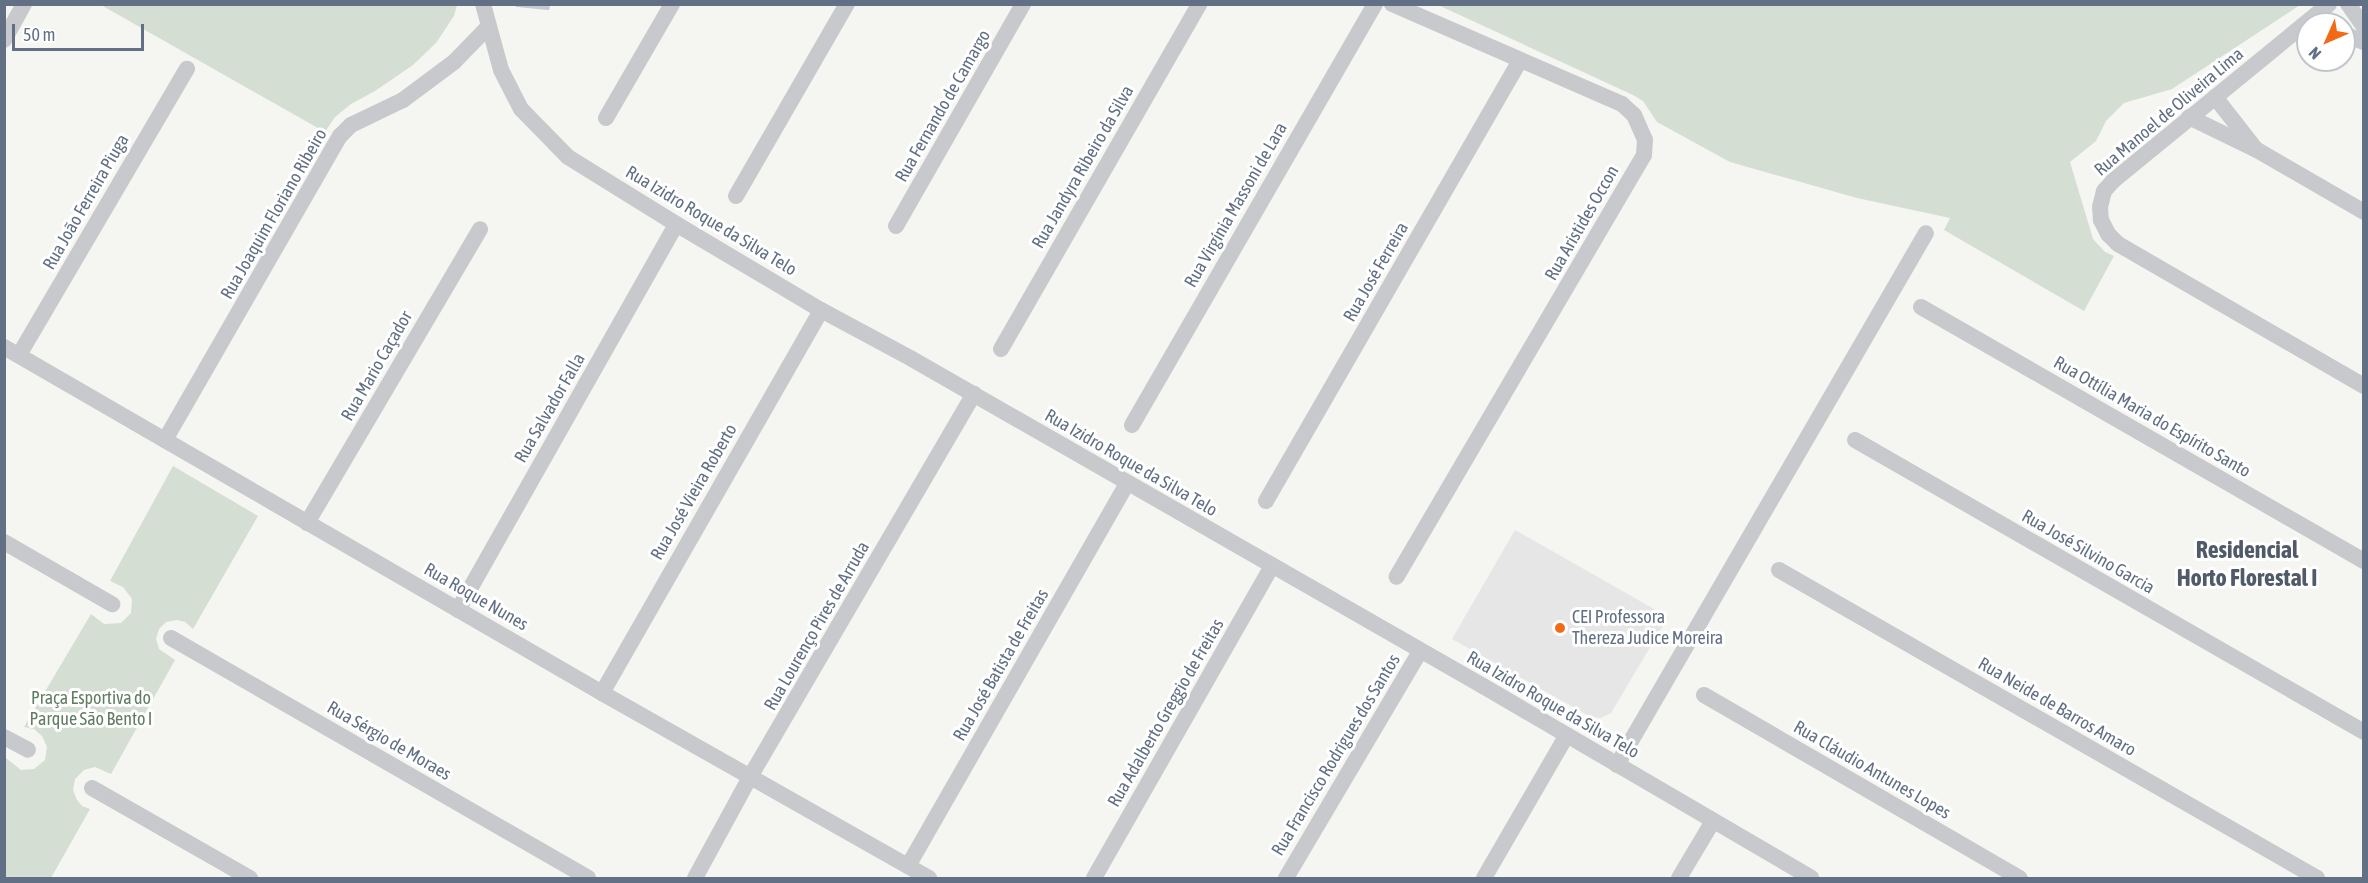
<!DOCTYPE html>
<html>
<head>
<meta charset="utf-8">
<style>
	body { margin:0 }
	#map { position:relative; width:2368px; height:883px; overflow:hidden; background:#f5f6f1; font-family:"Asap Condensed",sans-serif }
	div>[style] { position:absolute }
	.built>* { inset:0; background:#e5e6e5 }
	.green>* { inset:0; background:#d4ded2 }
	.stream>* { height:5px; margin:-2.5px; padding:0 2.5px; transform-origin:2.5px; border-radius:2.5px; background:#c4ccd3 }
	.street>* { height:16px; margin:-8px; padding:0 8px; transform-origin:8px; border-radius:8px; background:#c7c9cd }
	.dots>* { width:16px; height:16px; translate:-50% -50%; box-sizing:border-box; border:3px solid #fff; border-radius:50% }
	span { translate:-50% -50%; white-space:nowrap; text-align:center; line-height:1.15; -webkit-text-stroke:6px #fff; paint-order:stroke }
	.street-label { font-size:18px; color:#627085 }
	.poi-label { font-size:18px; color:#627085 }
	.left { translate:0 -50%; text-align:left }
	.park-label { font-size:18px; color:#627c61 }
	.district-label { font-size:24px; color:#505a69; font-weight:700 }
	.frame { position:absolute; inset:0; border:6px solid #627085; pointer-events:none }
	.north { position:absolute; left:2296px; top:12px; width:60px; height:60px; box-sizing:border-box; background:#fff; border:2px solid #c0c6ce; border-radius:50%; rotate:225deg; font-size:16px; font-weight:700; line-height:24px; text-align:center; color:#627085 }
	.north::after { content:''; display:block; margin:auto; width:21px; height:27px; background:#f36a14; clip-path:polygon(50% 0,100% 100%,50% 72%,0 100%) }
	.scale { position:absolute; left:12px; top:24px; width:132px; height:27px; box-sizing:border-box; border:3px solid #627085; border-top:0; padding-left:8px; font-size:18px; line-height:21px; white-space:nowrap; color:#627085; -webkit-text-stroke:4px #fff; paint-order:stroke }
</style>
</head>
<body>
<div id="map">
	<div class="built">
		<div style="clip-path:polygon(1515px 530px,1668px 617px,1611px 713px,1601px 718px,1591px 717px,1452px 639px)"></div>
	</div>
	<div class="green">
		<div style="clip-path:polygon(101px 5px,457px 5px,454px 16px,436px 43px,413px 65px,375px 91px,351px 104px,335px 117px,325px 132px)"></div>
		<div style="clip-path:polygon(1438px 5px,2300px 5px,2172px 89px,2124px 103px,2106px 121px,2096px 141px,2070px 162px,2093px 239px,2105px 252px,2114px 256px,2084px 311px,1944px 230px,1950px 218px,1857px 198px,1730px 162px,1657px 122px,1643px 101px,1633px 95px)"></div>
		<div style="clip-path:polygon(173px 466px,258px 516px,193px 629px,185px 622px,177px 620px,166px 622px,159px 629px,156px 639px,159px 649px,175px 660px,111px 774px,95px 767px,84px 770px,75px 779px,73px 790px,77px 800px,82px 806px,90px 809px,51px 878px,5px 878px,5px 760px,6px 758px,21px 770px,34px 769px,45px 760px,47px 747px,42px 736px,34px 729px,24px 727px,91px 614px,104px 624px,121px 623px,131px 613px,132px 599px,123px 587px,110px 581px)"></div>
	</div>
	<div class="stream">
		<div style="left:517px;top:4px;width:30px;rotate:6deg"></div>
	</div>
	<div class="street">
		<div style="left:483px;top:4px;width:68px;rotate:74.7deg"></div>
		<div style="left:501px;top:70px;width:44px;rotate:62.9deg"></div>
		<div style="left:521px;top:109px;width:67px;rotate:45.6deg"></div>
		<div style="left:568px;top:157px;width:127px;rotate:31.8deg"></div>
		<div style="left:676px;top:224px;width:169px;rotate:30.7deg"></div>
		<div style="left:821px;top:310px;width:103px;rotate:28.3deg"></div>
		<div style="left:912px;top:359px;width:658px;rotate:29.8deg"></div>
		<div style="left:1483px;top:686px;width:380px;rotate:30.3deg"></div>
		<div style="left:1392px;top:4px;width:251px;rotate:23.5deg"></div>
		<div style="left:1622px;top:104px;width:16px;rotate:43deg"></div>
		<div style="left:1634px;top:115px;width:27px;rotate:66deg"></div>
		<div style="left:1645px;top:140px;width:15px;rotate:94deg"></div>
		<div style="left:1644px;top:155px;width:489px;rotate:120.4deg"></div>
		<div style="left:2329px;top:4px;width:279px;rotate:140.7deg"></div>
		<div style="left:2113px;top:181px;width:13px;rotate:132deg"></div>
		<div style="left:2104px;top:191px;width:16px;rotate:104deg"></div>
		<div style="left:2100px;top:207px;width:13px;rotate:86deg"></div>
		<div style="left:2101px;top:220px;width:16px;rotate:63deg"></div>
		<div style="left:2108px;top:234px;width:14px;rotate:45deg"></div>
		<div style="left:2118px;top:244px;width:284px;rotate:30deg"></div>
		<div style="left:2348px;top:4px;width:28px;rotate:55deg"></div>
		<div style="left:2344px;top:34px;width:22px;rotate:22deg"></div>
		<div style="left:4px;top:40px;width:41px;rotate:-60.9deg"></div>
		<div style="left:2215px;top:97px;width:63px;rotate:52deg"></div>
		<div style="left:2189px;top:117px;width:76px;rotate:25.9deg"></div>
		<div style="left:2257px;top:150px;width:124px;rotate:30.1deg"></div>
		<div style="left:606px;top:118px;width:132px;rotate:-59.9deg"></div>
		<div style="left:736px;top:196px;width:222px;rotate:-60deg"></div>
		<div style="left:896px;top:226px;width:256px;rotate:-60.2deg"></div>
		<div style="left:1921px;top:307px;width:511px;rotate:29.83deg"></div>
		<div style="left:4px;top:347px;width:691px;rotate:30.05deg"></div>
		<div style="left:602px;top:693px;width:376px;rotate:29.5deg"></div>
		<div style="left:1001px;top:349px;width:398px;rotate:-60.1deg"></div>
		<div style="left:19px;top:355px;width:332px;rotate:-59.6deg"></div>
		<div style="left:1132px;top:425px;width:486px;rotate:-60deg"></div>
		<div style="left:165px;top:440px;width:351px;rotate:-60.1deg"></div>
		<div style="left:340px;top:136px;width:16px;rotate:-45deg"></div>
		<div style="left:351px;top:125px;width:58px;rotate:-25.7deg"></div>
		<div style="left:403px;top:100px;width:64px;rotate:-36.7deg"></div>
		<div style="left:454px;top:62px;width:49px;rotate:-45.8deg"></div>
		<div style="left:1855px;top:440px;width:587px;rotate:29.84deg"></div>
		<div style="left:1266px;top:501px;width:507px;rotate:-60.04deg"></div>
		<div style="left:307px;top:523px;width:341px;rotate:-59.5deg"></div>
		<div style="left:4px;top:542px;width:125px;rotate:29.9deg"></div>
		<div style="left:1779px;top:570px;width:620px;rotate:29.79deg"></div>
		<div style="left:458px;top:610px;width:443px;rotate:-60.5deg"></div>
		<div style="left:171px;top:638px;width:481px;rotate:29.9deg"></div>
		<div style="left:602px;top:693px;width:441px;rotate:-60.2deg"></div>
		<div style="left:1704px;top:695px;width:365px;rotate:30.1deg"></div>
		<div style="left:4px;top:737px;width:27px;rotate:28deg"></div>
		<div style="left:1617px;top:765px;width:615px;rotate:-59.85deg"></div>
		<div style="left:92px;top:788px;width:182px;rotate:29.7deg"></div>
		<div style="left:908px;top:866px;width:441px;rotate:-60.2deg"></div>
		<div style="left:695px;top:878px;width:115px;rotate:-61.4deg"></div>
		<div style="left:750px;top:777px;width:444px;rotate:-59.7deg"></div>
		<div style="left:1094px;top:878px;width:359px;rotate:-60.3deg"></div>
		<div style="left:1286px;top:878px;width:264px;rotate:-59.4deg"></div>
		<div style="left:1484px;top:878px;width:165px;rotate:-59.9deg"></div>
		<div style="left:1679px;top:878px;width:66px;rotate:-59.2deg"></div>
	</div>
	<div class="dots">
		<div style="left:1560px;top:628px;background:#f36a14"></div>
	</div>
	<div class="street-label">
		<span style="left:943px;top:106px;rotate:-60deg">Rua Fernando de Camargo</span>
		<span style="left:2169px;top:112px;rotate:-40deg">Rua Manoel de Oliveira Lima</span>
		<span style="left:1083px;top:167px;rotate:-60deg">Rua Jandyra Ribeiro da Silva</span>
		<span style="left:86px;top:202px;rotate:-60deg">Rua João Ferreira Piuga</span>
		<span style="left:1236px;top:205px;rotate:-60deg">Rua Virgínia Massoni de Lara</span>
		<span style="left:274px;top:214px;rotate:-60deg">Rua Joaquim Floriano Ribeiro</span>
		<span style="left:711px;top:221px;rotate:31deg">Rua Izidro Roque da Silva Telo</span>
		<span style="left:1582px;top:223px;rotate:-60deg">Rua Aristides Occon</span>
		<span style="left:1376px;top:272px;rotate:-60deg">Rua José Ferreira</span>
		<span style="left:377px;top:366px;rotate:-60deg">Rua Mario Caçador</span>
		<span style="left:550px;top:408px;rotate:-60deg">Rua Salvador Falla</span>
		<span style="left:2152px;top:417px;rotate:30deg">Rua Ottília Maria do Espírito Santo</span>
		<span style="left:1131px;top:463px;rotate:30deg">Rua Izidro Roque da Silva Telo</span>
		<span style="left:694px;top:492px;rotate:-60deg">Rua José Vieira Roberto</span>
		<span style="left:2088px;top:552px;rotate:30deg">Rua José Silvino Garcia</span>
		<span style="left:476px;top:597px;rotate:30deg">Rua Roque Nunes</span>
		<span style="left:817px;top:626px;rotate:-60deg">Rua Lourenço Pires de Arruda</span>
		<span style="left:1001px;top:665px;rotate:-60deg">Rua José Batista de Freitas</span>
		<span style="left:1553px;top:705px;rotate:30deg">Rua Izidro Roque da Silva Telo</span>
		<span style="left:2057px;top:707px;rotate:30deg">Rua Neide de Barros Amaro</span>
		<span style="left:1166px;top:713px;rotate:-60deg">Rua Adalberto Greggio de Freitas</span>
		<span style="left:389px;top:741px;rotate:30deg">Rua Sérgio de Moraes</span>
		<span style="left:1336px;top:755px;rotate:-59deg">Rua Francisco Rodrigues dos Santos</span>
		<span style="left:1872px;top:770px;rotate:30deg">Rua Cláudio Antunes Lopes</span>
	</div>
	<div class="poi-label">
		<span class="left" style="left:1572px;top:628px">CEI Professora<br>Thereza Judice Moreira</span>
	</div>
	<div class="park-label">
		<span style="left:91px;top:709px">Praça Esportiva do<br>Parque São Bento I</span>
	</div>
	<div class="district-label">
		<span style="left:2247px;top:564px">Residencial<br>Horto Florestal I</span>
	</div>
	<div class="frame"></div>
	<div class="north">N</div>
	<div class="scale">50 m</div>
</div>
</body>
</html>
